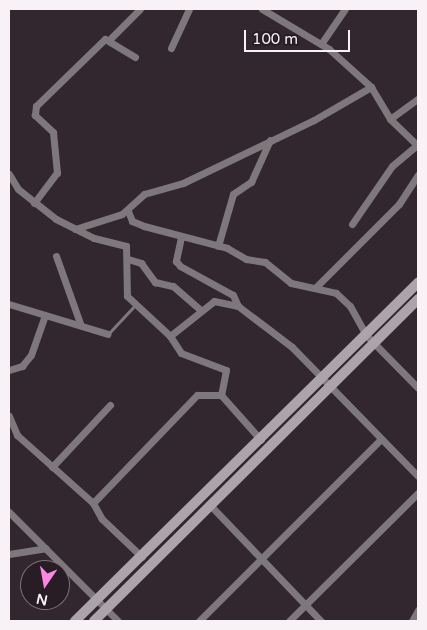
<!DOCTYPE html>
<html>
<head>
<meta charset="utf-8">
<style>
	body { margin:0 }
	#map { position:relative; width:427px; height:630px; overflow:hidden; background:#32272f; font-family:"Varela Round",sans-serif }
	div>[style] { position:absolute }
	.lane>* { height:3px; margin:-1.5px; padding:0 1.5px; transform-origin:1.5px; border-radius:1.5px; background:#7e787c }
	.street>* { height:7px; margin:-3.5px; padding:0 3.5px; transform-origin:3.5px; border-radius:3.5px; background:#7e787c }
	.secondary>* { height:10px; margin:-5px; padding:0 5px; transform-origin:5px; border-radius:5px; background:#ada3aa }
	span { translate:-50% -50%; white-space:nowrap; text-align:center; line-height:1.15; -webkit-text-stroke:4.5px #281d25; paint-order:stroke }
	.frame { position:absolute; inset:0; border:10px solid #f8f1f6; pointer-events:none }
	.north { position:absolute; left:20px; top:560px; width:50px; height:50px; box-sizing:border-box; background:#281d25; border:1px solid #7b7279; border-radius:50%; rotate:192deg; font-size:14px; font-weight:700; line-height:20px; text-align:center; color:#f8f1f6 }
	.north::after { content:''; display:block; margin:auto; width:18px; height:22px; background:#fb87e5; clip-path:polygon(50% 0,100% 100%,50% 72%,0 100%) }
	.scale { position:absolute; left:244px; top:30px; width:106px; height:22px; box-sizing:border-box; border:2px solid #f8f1f6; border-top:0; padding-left:6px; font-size:15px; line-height:18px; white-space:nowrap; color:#f8f1f6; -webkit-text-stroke:4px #281d25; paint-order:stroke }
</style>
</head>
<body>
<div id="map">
	<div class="lane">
		<div style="left:109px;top:333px;width:38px;rotate:-47deg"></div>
	</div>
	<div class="street">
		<div style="left:262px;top:9px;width:78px;rotate:30.8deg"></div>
		<div style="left:329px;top:49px;width:57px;rotate:42.1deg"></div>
		<div style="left:371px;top:87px;width:37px;rotate:59deg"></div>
		<div style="left:390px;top:119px;width:39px;rotate:44deg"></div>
		<div style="left:110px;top:39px;width:42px;rotate:-45deg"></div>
		<div style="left:321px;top:44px;width:42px;rotate:-55.6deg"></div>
		<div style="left:171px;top:48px;width:43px;rotate:-65.2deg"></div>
		<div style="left:390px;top:119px;width:34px;rotate:-36deg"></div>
		<div style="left:9px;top:174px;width:17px;rotate:59deg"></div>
		<div style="left:18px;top:189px;width:48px;rotate:38.3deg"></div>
		<div style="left:56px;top:219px;width:42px;rotate:26.6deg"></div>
		<div style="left:94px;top:238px;width:33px;rotate:14deg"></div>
		<div style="left:126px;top:246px;width:50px;rotate:88.9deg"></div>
		<div style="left:127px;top:296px;width:59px;rotate:42.9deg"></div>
		<div style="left:170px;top:336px;width:20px;rotate:57deg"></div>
		<div style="left:181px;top:353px;width:48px;rotate:20.7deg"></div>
		<div style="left:226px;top:370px;width:25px;rotate:101deg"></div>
		<div style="left:221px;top:395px;width:60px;rotate:48.4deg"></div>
		<div style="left:34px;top:203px;width:38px;rotate:-53deg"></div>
		<div style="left:57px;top:173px;width:41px;rotate:-95.6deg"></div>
		<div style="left:53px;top:132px;width:25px;rotate:-137deg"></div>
		<div style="left:35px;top:115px;width:9px;rotate:-84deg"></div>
		<div style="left:36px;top:106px;width:96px;rotate:-44.2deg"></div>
		<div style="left:105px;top:39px;width:35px;rotate:31deg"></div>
		<div style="left:128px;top:211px;width:11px;rotate:68deg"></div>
		<div style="left:132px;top:221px;width:13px;rotate:23deg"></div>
		<div style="left:144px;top:226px;width:86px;rotate:14.8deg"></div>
		<div style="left:227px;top:248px;width:22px;rotate:30deg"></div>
		<div style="left:246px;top:259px;width:19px;rotate:9deg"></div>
		<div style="left:265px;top:262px;width:33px;rotate:39deg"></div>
		<div style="left:291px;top:283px;width:46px;rotate:12.5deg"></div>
		<div style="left:336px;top:293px;width:19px;rotate:43deg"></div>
		<div style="left:350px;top:306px;width:33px;rotate:61deg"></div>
		<div style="left:366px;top:335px;width:74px;rotate:45.5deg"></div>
		<div style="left:352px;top:224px;width:70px;rotate:-55.4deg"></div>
		<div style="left:392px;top:166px;width:33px;rotate:-40deg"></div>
		<div style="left:75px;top:229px;width:49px;rotate:-17.7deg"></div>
		<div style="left:122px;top:214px;width:30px;rotate:-42deg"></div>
		<div style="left:144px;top:194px;width:41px;rotate:-15.8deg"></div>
		<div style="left:183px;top:183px;width:145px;rotate:-25.7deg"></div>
		<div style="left:314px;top:120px;width:66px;rotate:-30.1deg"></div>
		<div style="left:181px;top:237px;width:25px;rotate:102deg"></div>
		<div style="left:176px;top:261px;width:6px;rotate:51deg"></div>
		<div style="left:180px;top:266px;width:60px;rotate:28.7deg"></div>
		<div style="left:233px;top:295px;width:12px;rotate:66deg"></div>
		<div style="left:238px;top:306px;width:68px;rotate:37.2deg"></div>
		<div style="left:292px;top:347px;width:180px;rotate:45.7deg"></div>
		<div style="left:218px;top:246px;width:54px;rotate:-73.9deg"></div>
		<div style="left:233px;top:194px;width:22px;rotate:-34deg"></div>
		<div style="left:251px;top:182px;width:46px;rotate:-65.7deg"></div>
		<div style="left:56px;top:256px;width:71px;rotate:70.3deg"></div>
		<div style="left:128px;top:259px;width:14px;rotate:17deg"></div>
		<div style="left:141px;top:263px;width:24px;rotate:54deg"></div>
		<div style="left:155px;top:282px;width:18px;rotate:13deg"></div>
		<div style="left:173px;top:286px;width:37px;rotate:41deg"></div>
		<div style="left:317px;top:286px;width:116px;rotate:-45deg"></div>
		<div style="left:399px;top:204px;width:35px;rotate:-57deg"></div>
		<div style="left:9px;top:304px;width:103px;rotate:16.9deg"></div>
		<div style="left:170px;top:336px;width:56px;rotate:-38.5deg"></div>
		<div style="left:214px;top:301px;width:25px;rotate:12deg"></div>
		<div style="left:9px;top:370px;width:14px;rotate:-17deg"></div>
		<div style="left:22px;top:366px;width:14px;rotate:-51deg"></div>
		<div style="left:31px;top:355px;width:42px;rotate:-70.7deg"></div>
		<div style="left:9px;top:416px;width:21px;rotate:67deg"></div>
		<div style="left:17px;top:435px;width:102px;rotate:41.8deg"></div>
		<div style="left:93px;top:503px;width:18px;rotate:61deg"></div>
		<div style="left:102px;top:519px;width:55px;rotate:43.5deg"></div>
		<div style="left:52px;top:467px;width:85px;rotate:-46.9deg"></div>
		<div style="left:93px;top:503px;width:150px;rotate:-46.1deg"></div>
		<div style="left:197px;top:395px;width:24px"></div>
		<div style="left:210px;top:505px;width:161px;rotate:46.3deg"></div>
		<div style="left:9px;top:512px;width:154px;rotate:45deg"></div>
		<div style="left:9px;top:554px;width:37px;rotate:-9deg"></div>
		<div style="left:199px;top:621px;width:257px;rotate:-45deg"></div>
		<div style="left:289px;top:621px;width:182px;rotate:-44.8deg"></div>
		<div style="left:412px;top:621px;width:13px;rotate:-61deg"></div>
	</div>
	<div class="secondary">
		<div style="left:75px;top:621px;width:482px;rotate:-44.6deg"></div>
		<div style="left:94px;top:621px;width:457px;rotate:-44.8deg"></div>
	</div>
	<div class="frame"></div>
	<div class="north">N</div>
	<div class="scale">100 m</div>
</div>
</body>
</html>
